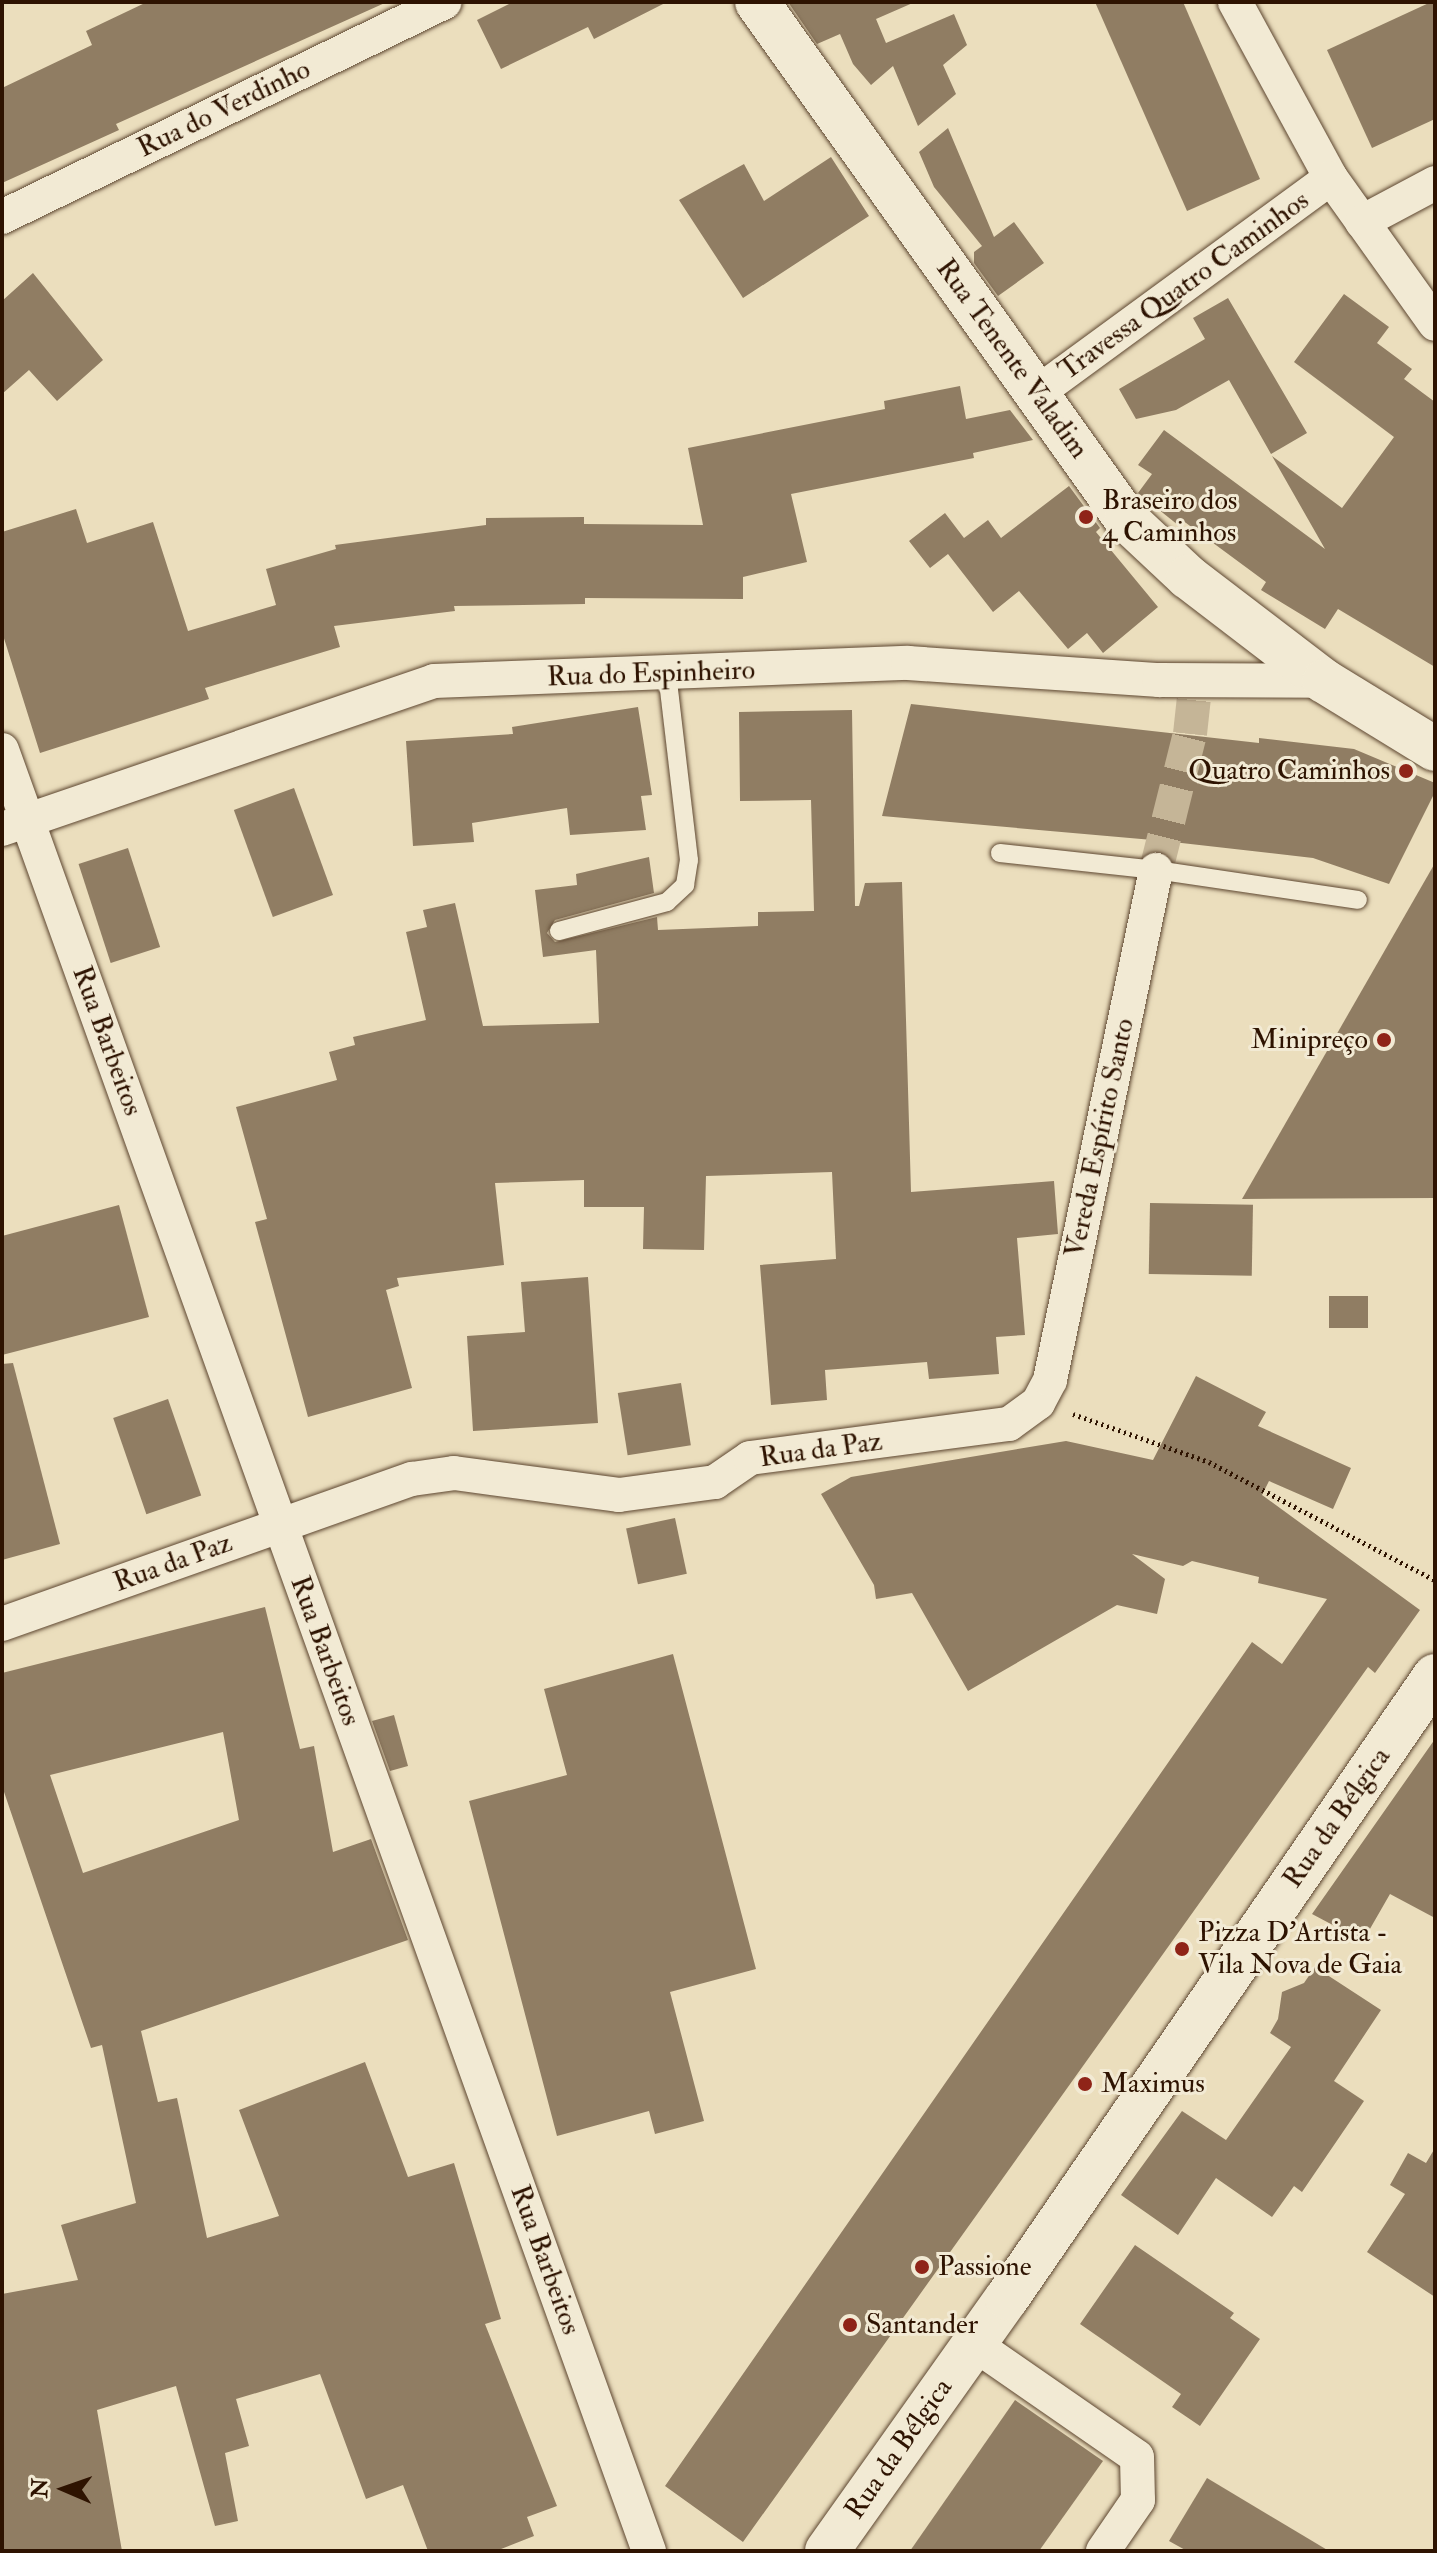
<!DOCTYPE html>
<html>
<head>
<meta charset="utf-8">
<style>
	body { margin:0 }
	#map { position:relative; width:1437px; height:2553px; overflow:hidden; background:#ebdebd; font-family:"IM FELL Double Pica",serif }
	div>[style] { position:absolute }
	.building>* { inset:0; background:#907d63; transform-origin:0 0 }
	.street-tunnel>* { height:34px; margin-top:-17px; transform-origin:0; background:repeating-linear-gradient(90deg,#c5b597 0 34px,transparent 0 51px) }
	.path>* { height:5px; margin-top:-2.5px; transform-origin:0; background:repeating-linear-gradient(90deg,#2e1301 0 2px,transparent 0 6px) }
	.roads { filter:drop-shadow(0 0 2px #5d4630) drop-shadow(0 0 2px #5d4630) }
	.lane>* { height:18px; margin:-9px; padding:0 9px; transform-origin:9px; border-radius:9px; background:#f2ead4 }
	.street>* { height:34px; margin:-17px; padding:0 17px; transform-origin:17px; border-radius:17px; background:#f2ead4 }
	.secondary>* { height:44px; margin:-22px; padding:0 22px; transform-origin:22px; border-radius:22px; background:#f2ead4 }
	.dots>* { width:22px; height:22px; translate:-50% -50%; box-sizing:border-box; border:4px solid #f2ead4; border-radius:50% }
	span { translate:-50% -50%; white-space:nowrap; text-align:center; line-height:1.15; -webkit-text-stroke:6px #f2ead4; paint-order:stroke }
	.street-label { font-size:28px; color:#2e1301 }
	.poi-label { font-size:28px; color:#2e1301 }
	.left { translate:0 -50%; text-align:left }
	.right { translate:-100% -50%; text-align:right }
	.frame { position:absolute; inset:0; border:4px solid #2e1301; pointer-events:none }
	.north { position:absolute; left:24px; top:2449px; width:80px; height:80px; -webkit-text-stroke:6px #f2ead4; paint-order:stroke; rotate:272deg; font-size:22px; font-weight:700; line-height:32px; text-align:center; color:#2e1301 }
	.north::after { content:''; display:block; margin:auto; width:28px; height:36px; background:#2e1301; clip-path:polygon(50% 0,100% 100%,50% 72%,0 100%) }
</style>
</head>
<body>
<div id="map">
	<div class="building">
		<div style="clip-path:polygon(147px 2px,387px 2px,116px 124px,119px 130px,2px 183px,2px 88px,92px 45px,86px 31px)"></div>
		<div style="clip-path:polygon(513px 2px,667px 2px,594px 39px,588px 27px,501px 69px,477px 20px)"></div>
		<div style="clip-path:polygon(788px 2px,915px 2px,876px 19px,886px 43px,954px 14px,967px 45px,943px 65px,956px 94px,918px 126px,893px 66px,871px 85px,853px 64px,840px 34px,817px 44px)"></div>
		<div style="clip-path:polygon(1095px 2px,1183px 2px,1260px 179px,1187px 211px)"></div>
		<div style="clip-path:polygon(1431px 2px,1435px 2px,1435px 119px,1372px 148px,1327px 50px)"></div>
		<div style="clip-path:polygon(948px 128px,994px 237px,1014px 222px,1044px 263px,998px 296px,974px 263px,974px 252px,982px 246px,934px 187px,919px 152px)"></div>
		<div style="clip-path:polygon(831px 157px,869px 216px,743px 298px,679px 200px,744px 164px,764px 201px)"></div>
		<div style="clip-path:polygon(33px 273px,103px 360px,57px 401px,29px 370px,2px 394px,2px 301px)"></div>
		<div style="clip-path:polygon(1344px 294px,1389px 327px,1377px 343px,1412px 369px,1404px 379px,1435px 402px,1435px 667px,1338px 609px,1325px 629px,1261px 590px,1266px 582px,1182px 520px,1178px 525px,1138px 493px,1152px 474px,1138px 465px,1164px 430px,1325px 549px,1272px 456px,1342px 508px,1394px 437px,1294px 362px)"></div>
		<div style="clip-path:polygon(1228px 298px,1307px 433px,1271px 454px,1229px 380px,1176px 410px,1136px 419px,1119px 389px,1205px 339px,1193px 318px)"></div>
		<div style="clip-path:polygon(960px 386px,966px 419px,1010px 410px,1033px 440px,973px 453px,974px 458px,791px 494px,807px 562px,743px 577px,743px 599px,585px 598px,585px 604px,454px 606px,455px 611px,334px 626px,340px 647px,205px 688px,209px 699px,40px 753px,2px 632px,2px 532px,76px 509px,87px 543px,153px 522px,188px 631px,276px 605px,266px 569px,336px 549px,335px 545px,486px 525px,486px 518px,584px 517px,584px 524px,703px 525px,688px 448px,885px 409px,884px 401px)"></div>
		<div style="clip-path:polygon(1069px 486px,1100px 528px,1096px 532px,1158px 607px,1103px 653px,1087px 633px,1068px 649px,1019px 591px,993px 612px,948px 554px,930px 568px,909px 541px,945px 513px,964px 538px,988px 520px,1001px 538px)"></div>
		<div style="clip-path:polygon(911px 704px,1259px 743px,1259px 738px,1354px 749px,1435px 783px,1435px 792px,1389px 884px,1313px 858px,1164px 841px,882px 816px)"></div>
		<div style="clip-path:polygon(638px 707px,652px 795px,641px 796px,646px 830px,570px 835px,567px 808px,472px 823px,474px 842px,413px 846px,406px 741px,513px 734px,512px 727px)"></div>
		<div style="clip-path:polygon(852px 710px,855px 906px,859px 906px,865px 883px,902px 882px,911px 1192px,1054px 1181px,1058px 1234px,1017px 1238px,1025px 1335px,996px 1337px,999px 1374px,929px 1379px,927px 1362px,825px 1370px,827px 1400px,771px 1405px,760px 1265px,836px 1259px,832px 1172px,706px 1176px,704px 1250px,643px 1249px,644px 1207px,584px 1207px,584px 1180px,495px 1183px,504px 1265px,397px 1278px,399px 1286px,386px 1290px,412px 1388px,308px 1417px,255px 1222px,267px 1219px,236px 1107px,337px 1080px,329px 1052px,355px 1045px,353px 1037px,426px 1020px,406px 932px,427px 927px,423px 910px,455px 903px,483px 1026px,599px 1023px,596px 950px,543px 957px,535px 890px,577px 885px,576px 874px,649px 857px,654px 893px,555px 920px,547px 933px,555px 942px,657px 917px,658px 930px,758px 926px,758px 912px,814px 911px,811px 800px,740px 801px,739px 712px)"></div>
		<div style="left:294px;top:788px;width:114px;height:64px;rotate:70deg"></div>
		<div style="left:128px;top:848px;width:104px;height:52px;rotate:72deg"></div>
		<div style="clip-path:polygon(1435px 863px,1435px 1198px,1242px 1199px)"></div>
		<div style="left:1150px;top:1203px;width:103px;height:71px;rotate:1deg"></div>
		<div style="clip-path:polygon(119px 1205px,149px 1317px,2px 1355px,2px 1236px)"></div>
		<div style="clip-path:polygon(588px 1277px,598px 1423px,473px 1431px,467px 1336px,525px 1332px,521px 1282px)"></div>
		<div style="left:1368px;top:1296px;width:32px;height:39px;rotate:90deg"></div>
		<div style="clip-path:polygon(13px 1363px,60px 1544px,2px 1560px,2px 1364px)"></div>
		<div style="clip-path:polygon(1196px 1376px,1266px 1412px,1258px 1426px,1351px 1468px,1333px 1509px,1269px 1481px,1262px 1495px,1420px 1610px,1375px 1673px,1368px 1667px,743px 2542px,665px 2486px,1252px 1642px,1282px 1664px,1327px 1599px,1258px 1583px,1259px 1577px,1192px 1561px,1183px 1566px,1132px 1554px,1165px 1579px,1157px 1614px,1117px 1605px,968px 1691px,912px 1593px,876px 1599px,874px 1585px,821px 1494px,851px 1477px,1066px 1441px,1153px 1460px)"></div>
		<div style="left:681px;top:1383px;width:63px;height:64px;rotate:81deg"></div>
		<div style="left:168px;top:1399px;width:102px;height:58px;rotate:71deg"></div>
		<div style="left:675px;top:1518px;width:57px;height:50px;rotate:78deg"></div>
		<div style="clip-path:polygon(evenodd,265px 1607px,300px 1749px,314px 1746px,333px 1852px,371px 1839px,408px 1940px,141px 2031px,158px 2102px,177px 2098px,207px 2238px,279px 2216px,239px 2110px,365px 2062px,408px 2177px,454px 2163px,501px 2319px,485px 2324px,557px 2506px,527px 2517px,534px 2536px,496px 2551px,428px 2551px,403px 2485px,366px 2499px,320px 2374px,236px 2399px,249px 2446px,225px 2453px,238px 2521px,215px 2526px,176px 2386px,97px 2410px,122px 2551px,2px 2551px,2px 2294px,78px 2280px,61px 2225px,136px 2203px,102px 2045px,91px 2048px,2px 1786px,2px 1673px,265px 1607px,223px 1732px,239px 1820px,83px 1873px,50px 1775px,223px 1732px)"></div>
		<div style="clip-path:polygon(673px 1654px,756px 1969px,670px 1992px,704px 2121px,655px 2134px,649px 2111px,557px 2136px,469px 1801px,567px 1775px,544px 1689px)"></div>
		<div style="clip-path:polygon(394px 1715px,408px 1766px,390px 1771px,372px 1721px)"></div>
		<div style="clip-path:polygon(1435px 1739px,1435px 1918px,1390px 1894px,1363px 1941px,1312px 1914px)"></div>
		<div style="clip-path:polygon(1315px 1967px,1381px 2010px,1334px 2081px,1364px 2101px,1302px 2192px,1294px 2186px,1272px 2217px,1216px 2178px,1178px 2235px,1121px 2195px,1182px 2111px,1226px 2140px,1291px 2047px,1270px 2033px,1278px 2019px,1282px 1992px,1304px 1983px)"></div>
		<div style="clip-path:polygon(1435px 2148px,1435px 2297px,1367px 2252px,1405px 2194px,1390px 2185px,1408px 2153px,1426px 2163px)"></div>
		<div style="clip-path:polygon(1135px 2245px,1234px 2313px,1230px 2318px,1260px 2339px,1200px 2426px,1172px 2407px,1181px 2394px,1080px 2324px)"></div>
		<div style="clip-path:polygon(1015px 2400px,1103px 2461px,1039px 2551px,910px 2551px)"></div>
		<div style="clip-path:polygon(1207px 2478px,1329px 2551px,1187px 2551px,1169px 2541px)"></div>
	</div>
	<div class="street-tunnel">
		<div style="left:1156px;top:870px;width:140px;rotate:-76deg"></div>
		<div style="left:1190px;top:734px;width:55px;rotate:-83.8deg"></div>
	</div>
	<div class="path">
		<div style="left:1073px;top:1414px;width:144px;rotate:19.4deg"></div>
		<div style="left:1209px;top:1462px;width:255px;rotate:27.6deg"></div>
	</div>
	<div class="roads">
		<div class="lane">
			<div style="left:1000px;top:853px;width:157px;rotate:6.2deg"></div>
			<div style="left:1156px;top:870px;width:204px;rotate:8.4deg"></div>
			<div style="left:559px;top:931px;width:112px;rotate:-15deg"></div>
			<div style="left:667px;top:902px;width:25px;rotate:-43deg"></div>
			<div style="left:685px;top:885px;width:25px;rotate:-81deg"></div>
			<div style="left:689px;top:860px;width:187px;rotate:-96.7deg"></div>
		</div>
		<div class="street">
			<div style="left:1235px;top:2px;width:200px;rotate:61.4deg"></div>
			<div style="left:1331px;top:178px;width:179px;rotate:54.5deg"></div>
			<div style="left:2px;top:217px;width:492px;rotate:-25.9deg"></div>
			<div style="left:1362px;top:222px;width:83px;rotate:-28.1deg"></div>
			<div style="left:1037px;top:393px;width:364px;rotate:-36.2deg"></div>
			<div style="left:2px;top:750px;width:1914px;rotate:70.24deg"></div>
			<div style="left:2px;top:829px;width:457px;rotate:-18.9deg"></div>
			<div style="left:434px;top:681px;width:474px;rotate:-2.2deg"></div>
			<div style="left:908px;top:663px;width:252px;rotate:3.9deg"></div>
			<div style="left:1159px;top:680px;width:165px;rotate:0.3deg"></div>
			<div style="left:2px;top:1624px;width:435px;rotate:-19.5deg"></div>
			<div style="left:412px;top:1479px;width:42px;rotate:-8.1deg"></div>
			<div style="left:454px;top:1473px;width:166px;rotate:7.6deg"></div>
			<div style="left:619px;top:1495px;width:97px;rotate:-7.7deg"></div>
			<div style="left:715px;top:1482px;width:42px;rotate:-34.4deg"></div>
			<div style="left:750px;top:1458px;width:261px;rotate:-7.5deg"></div>
			<div style="left:1009px;top:1424px;width:36px;rotate:-36deg"></div>
			<div style="left:1038px;top:1403px;width:26px;rotate:-62deg"></div>
			<div style="left:1050px;top:1380px;width:521px;rotate:-78.26deg"></div>
			<div style="left:974px;top:2344px;width:198px;rotate:34.7deg"></div>
			<div style="left:1137px;top:2457px;width:43px;rotate:88.7deg"></div>
			<div style="left:1138px;top:2500px;width:62px;rotate:124.5deg"></div>
		</div>
		<div class="secondary">
			<div style="left:757px;top:2px;width:635px;rotate:54.48deg"></div>
			<div style="left:1126px;top:519px;width:85px;rotate:43.1deg"></div>
			<div style="left:1188px;top:577px;width:171px;rotate:37.4deg"></div>
			<div style="left:1324px;top:681px;width:130px;rotate:31.5deg"></div>
			<div style="left:827px;top:2551px;width:310px;rotate:-54.6deg"></div>
			<div style="left:1007px;top:2298px;width:755px;rotate:-55.47deg"></div>
		</div>
	</div>
	<div class="dots">
		<div style="left:1086px;top:517px;background:#8f2418"></div>
		<div style="left:1406px;top:771px;background:#8f2418"></div>
		<div style="left:1384px;top:1040px;background:#8f2418"></div>
		<div style="left:1182px;top:1949px;background:#8f2418"></div>
		<div style="left:1085px;top:2084px;background:#8f2418"></div>
		<div style="left:922px;top:2267px;background:#8f2418"></div>
		<div style="left:850px;top:2325px;background:#8f2418"></div>
	</div>
	<div class="street-label">
		<span style="left:224px;top:109px;rotate:-26deg">Rua do Verdinho</span>
		<span style="left:1184px;top:286px;rotate:-36deg">Travessa Quatro Caminhos</span>
		<span style="left:1012px;top:359px;rotate:54deg">Rua Tenente Valadim</span>
		<span style="left:651px;top:674px;rotate:-2deg">Rua do Espinheiro</span>
		<span style="left:107px;top:1041px;rotate:70deg">Rua Barbeitos</span>
		<span style="left:1100px;top:1138px;rotate:-78deg">Vereda Espírito Santo</span>
		<span style="left:821px;top:1450px;rotate:-8deg">Rua da Paz</span>
		<span style="left:173px;top:1563px;rotate:-20deg">Rua da Paz</span>
		<span style="left:325px;top:1651px;rotate:70deg">Rua Barbeitos</span>
		<span style="left:1337px;top:1818px;rotate:-55deg">Rua da Bélgica</span>
		<span style="left:545px;top:2260px;rotate:70deg">Rua Barbeitos</span>
		<span style="left:899px;top:2449px;rotate:-55deg">Rua da Bélgica</span>
	</div>
	<div class="poi-label">
		<span class="left" style="left:1102px;top:517px">Braseiro dos<br>4 Caminhos</span>
		<span class="right" style="left:1390px;top:771px">Quatro Caminhos</span>
		<span class="right" style="left:1368px;top:1040px">Minipreço</span>
		<span class="left" style="left:1198px;top:1949px">Pizza D'Artista -<br>Vila Nova de Gaia</span>
		<span class="left" style="left:1101px;top:2084px">Maximus</span>
		<span class="left" style="left:938px;top:2267px">Passione</span>
		<span class="left" style="left:866px;top:2325px">Santander</span>
	</div>
	<div class="frame"></div>
	<div class="north">N</div>
</div>
</body>
</html>
